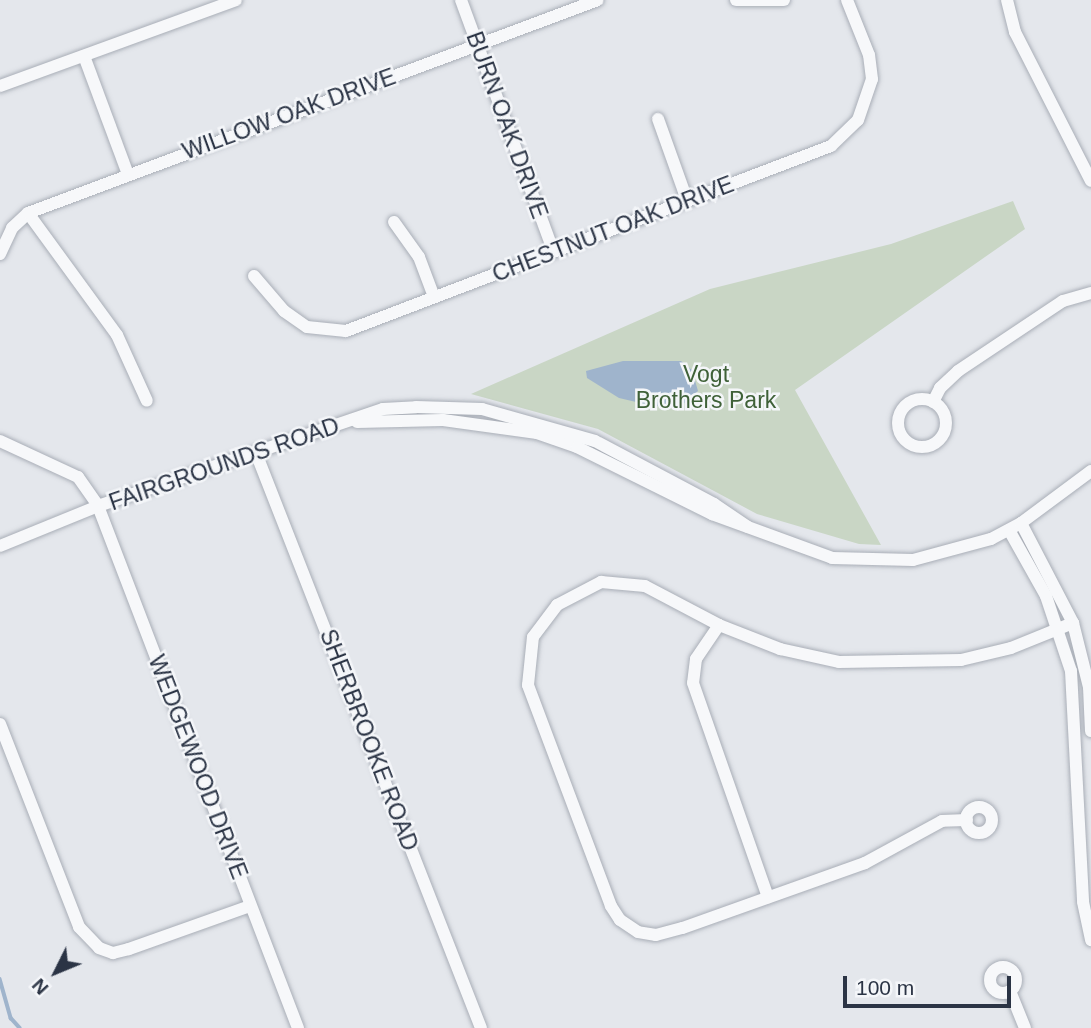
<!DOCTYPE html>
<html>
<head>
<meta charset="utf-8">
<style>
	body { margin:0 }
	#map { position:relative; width:1091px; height:1028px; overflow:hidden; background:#e4e7ec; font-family:Arial,sans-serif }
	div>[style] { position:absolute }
	.green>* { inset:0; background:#c9d6c5 }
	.water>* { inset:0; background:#9fb4cc }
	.stream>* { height:3.5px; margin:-1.75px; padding:0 1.75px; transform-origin:1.75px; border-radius:1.75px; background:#9fb4cc }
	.roads { filter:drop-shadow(0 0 2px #a9aeb7) drop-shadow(0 0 2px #a9aeb7) }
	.minor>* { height:12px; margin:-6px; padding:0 6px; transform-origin:6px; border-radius:6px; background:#f7f8fa }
	.minor>.ring { margin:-6px; padding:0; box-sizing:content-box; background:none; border:12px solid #f7f8fa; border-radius:50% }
	span { translate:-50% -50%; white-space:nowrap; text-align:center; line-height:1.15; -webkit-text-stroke:5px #f4f6f9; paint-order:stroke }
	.street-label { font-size:23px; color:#2b3445 }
	.park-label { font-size:23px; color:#3f6138 }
	.north { position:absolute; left:21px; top:937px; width:70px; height:70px; -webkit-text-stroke:5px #f4f6f9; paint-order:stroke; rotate:227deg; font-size:19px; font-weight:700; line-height:28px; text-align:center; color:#2b3445 }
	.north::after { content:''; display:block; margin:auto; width:24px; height:32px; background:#2b3445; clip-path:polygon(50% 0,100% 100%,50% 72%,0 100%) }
	.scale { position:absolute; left:843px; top:976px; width:168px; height:32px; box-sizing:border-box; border:4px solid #2b3445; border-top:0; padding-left:9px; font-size:21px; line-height:24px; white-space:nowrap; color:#2b3445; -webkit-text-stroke:5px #f4f6f9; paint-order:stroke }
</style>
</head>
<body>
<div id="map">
	<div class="green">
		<div style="clip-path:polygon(1013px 201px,1025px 229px,795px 390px,881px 545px,859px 544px,757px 514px,598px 429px,471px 394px,710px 289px,891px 244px)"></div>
	</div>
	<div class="water">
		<div style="clip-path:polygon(623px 361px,681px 361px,692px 370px,698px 391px,679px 408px,649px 405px,619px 398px,587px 378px,586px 371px)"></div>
	</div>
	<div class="stream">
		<div style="left:0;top:979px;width:41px;rotate:74.2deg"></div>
		<div style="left:11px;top:1018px;width:13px;rotate:48deg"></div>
	</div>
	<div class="roads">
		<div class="minor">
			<div style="left:461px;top:0;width:266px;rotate:69.8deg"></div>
			<div style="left:736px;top:0;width:48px"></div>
			<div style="left:1007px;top:0;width:33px;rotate:76deg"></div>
			<div style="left:1015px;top:32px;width:167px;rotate:63deg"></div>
			<div style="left:84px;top:56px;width:126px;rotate:69.6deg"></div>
			<div style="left:0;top:86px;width:251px;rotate:-20deg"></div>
			<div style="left:658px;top:119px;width:86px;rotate:70.3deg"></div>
			<div style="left:28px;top:213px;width:151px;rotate:53.9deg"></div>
			<div style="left:117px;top:335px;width:72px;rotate:65.6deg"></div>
			<div style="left:394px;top:222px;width:43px;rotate:54.5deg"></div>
			<div style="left:419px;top:257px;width:43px;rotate:69.4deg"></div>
			<div style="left:0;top:254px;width:29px;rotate:-65deg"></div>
			<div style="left:12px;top:228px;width:22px;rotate:-43deg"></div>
			<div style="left:28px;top:213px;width:608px;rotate:-20.49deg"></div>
			<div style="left:254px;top:276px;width:46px;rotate:49.4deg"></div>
			<div style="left:284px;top:311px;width:28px;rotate:35deg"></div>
			<div style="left:307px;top:327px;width:39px;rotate:6deg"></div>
			<div style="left:346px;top:331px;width:519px;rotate:-20.88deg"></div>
			<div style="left:831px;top:146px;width:37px;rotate:-44deg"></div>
			<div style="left:858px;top:120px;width:43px;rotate:-71.1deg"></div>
			<div style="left:872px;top:79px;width:24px;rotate:-97deg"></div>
			<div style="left:869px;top:55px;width:59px;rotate:-111.8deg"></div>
			<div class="ring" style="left:898px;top:399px;width:36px;height:36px"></div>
			<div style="left:933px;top:402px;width:16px;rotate:-63deg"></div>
			<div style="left:940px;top:388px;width:25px;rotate:-43deg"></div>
			<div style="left:958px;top:371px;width:126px;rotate:-33.7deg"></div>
			<div style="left:1063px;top:301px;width:29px;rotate:-16deg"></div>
			<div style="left:357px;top:422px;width:86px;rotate:-1.3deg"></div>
			<div style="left:443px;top:420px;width:95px;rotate:7.9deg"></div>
			<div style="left:537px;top:433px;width:42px;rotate:19.3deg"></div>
			<div style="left:577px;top:447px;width:151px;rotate:26.4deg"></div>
			<div style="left:712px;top:514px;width:128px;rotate:20.1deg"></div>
			<div style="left:832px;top:558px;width:81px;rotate:1.4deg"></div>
			<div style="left:913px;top:560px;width:81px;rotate:-15.1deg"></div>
			<div style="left:991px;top:539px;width:34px;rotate:-28deg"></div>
			<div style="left:1021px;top:523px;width:87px;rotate:-36.6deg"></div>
			<div style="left:0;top:441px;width:86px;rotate:24.8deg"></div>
			<div style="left:78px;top:477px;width:35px;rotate:55deg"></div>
			<div style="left:98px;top:506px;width:559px;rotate:69.04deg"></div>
			<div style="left:256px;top:453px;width:617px;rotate:68.63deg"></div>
			<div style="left:1021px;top:523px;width:113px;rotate:62.5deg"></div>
			<div style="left:1073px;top:623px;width:66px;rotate:76deg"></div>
			<div style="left:1089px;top:687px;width:44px;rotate:87.4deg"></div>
			<div style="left:1009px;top:530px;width:76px;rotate:60.7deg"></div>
			<div style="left:1046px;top:596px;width:79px;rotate:71.6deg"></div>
			<div style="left:1071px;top:671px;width:231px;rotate:87deg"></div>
			<div style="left:1083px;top:902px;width:39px;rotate:78deg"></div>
			<div style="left:0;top:546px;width:106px;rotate:-22.2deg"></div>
			<div style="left:98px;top:506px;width:301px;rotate:-18.8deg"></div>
			<div style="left:383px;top:409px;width:33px;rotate:-3deg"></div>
			<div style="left:416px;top:407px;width:66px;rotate:1.7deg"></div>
			<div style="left:482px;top:409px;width:117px;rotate:15.8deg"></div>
			<div style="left:595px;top:441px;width:135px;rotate:27.9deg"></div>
			<div style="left:714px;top:504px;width:41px;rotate:34.1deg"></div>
			<div style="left:719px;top:625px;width:41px;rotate:124.1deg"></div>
			<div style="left:696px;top:659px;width:24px;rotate:97deg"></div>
			<div style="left:693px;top:683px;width:227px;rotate:70.7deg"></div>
			<div style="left:0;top:724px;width:218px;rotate:68.7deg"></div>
			<div style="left:79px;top:927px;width:29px;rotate:46deg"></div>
			<div style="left:99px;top:948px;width:15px;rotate:20deg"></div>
			<div style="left:113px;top:953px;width:16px;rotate:-14deg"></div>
			<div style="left:129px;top:949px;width:128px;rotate:-19.6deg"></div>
			<div class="ring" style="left:966px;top:807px;width:14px;height:14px"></div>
			<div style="left:967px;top:820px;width:25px;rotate:178deg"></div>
			<div style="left:942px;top:821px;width:88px;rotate:151.4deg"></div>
			<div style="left:865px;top:863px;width:194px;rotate:160.4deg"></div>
			<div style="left:682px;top:928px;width:27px;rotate:165deg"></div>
			<div style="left:656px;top:935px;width:18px;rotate:-171deg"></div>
			<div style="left:638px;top:932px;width:22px;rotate:-146deg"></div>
			<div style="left:620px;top:920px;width:17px;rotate:-123deg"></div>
			<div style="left:611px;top:906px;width:236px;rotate:-110.6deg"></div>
			<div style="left:528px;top:685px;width:48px;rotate:-84.1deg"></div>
			<div style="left:533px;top:637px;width:40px;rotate:-53deg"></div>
			<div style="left:557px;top:605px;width:50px;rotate:-27.6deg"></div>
			<div style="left:601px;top:582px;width:44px;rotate:5.2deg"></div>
			<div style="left:645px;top:586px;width:84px;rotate:27.8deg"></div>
			<div style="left:719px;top:625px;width:66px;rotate:21.5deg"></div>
			<div style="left:780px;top:649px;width:60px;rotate:12.4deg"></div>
			<div style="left:839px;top:662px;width:122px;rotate:-0.9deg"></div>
			<div style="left:961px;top:660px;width:51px;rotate:-13.5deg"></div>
			<div style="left:1011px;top:648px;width:67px;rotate:-22deg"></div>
			<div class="ring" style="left:990px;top:967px;width:14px;height:14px"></div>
			<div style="left:1010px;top:991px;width:40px;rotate:68deg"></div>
		</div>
	</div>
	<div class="street-label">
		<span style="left:289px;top:114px;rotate:-20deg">WILLOW OAK DRIVE</span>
		<span style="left:507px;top:125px;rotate:70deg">BURN OAK DRIVE</span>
		<span style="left:613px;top:229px;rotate:-21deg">CHESTNUT OAK DRIVE</span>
		<span style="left:224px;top:464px;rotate:-19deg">FAIRGROUNDS ROAD</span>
		<span style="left:369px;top:740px;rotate:69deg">SHERBROOKE ROAD</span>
		<span style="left:198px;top:767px;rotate:69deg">WEDGEWOOD DRIVE</span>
	</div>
	<div class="park-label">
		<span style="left:706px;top:387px">Vogt<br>Brothers Park</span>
	</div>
	<div class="north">N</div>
	<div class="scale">100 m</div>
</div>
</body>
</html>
